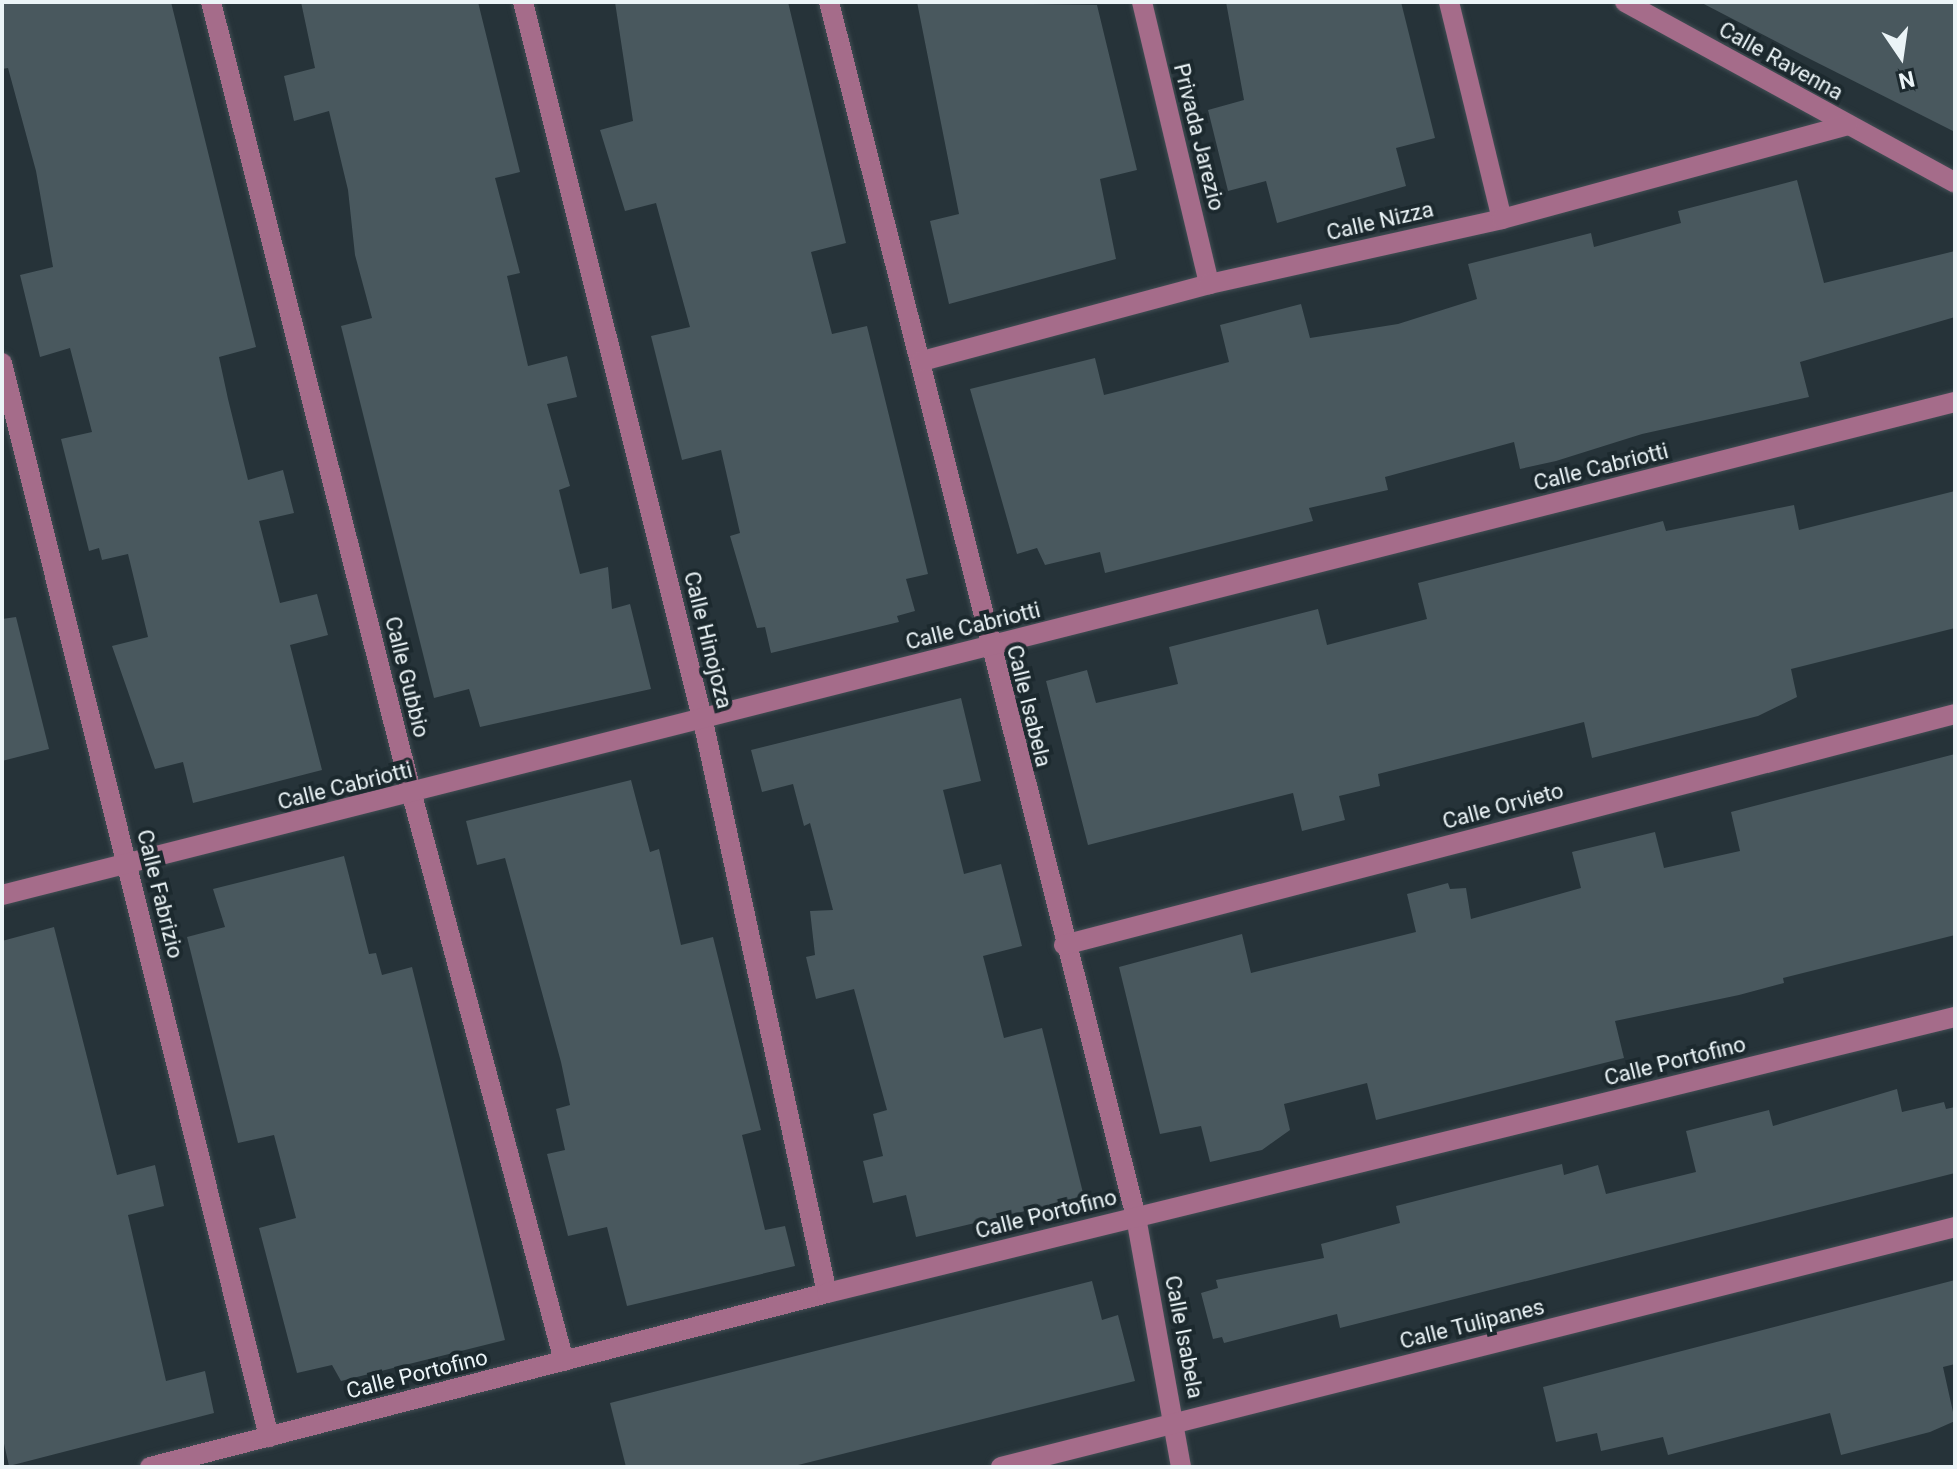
<!DOCTYPE html>
<html>
<head>
<meta charset="utf-8">
<style>
	body { margin:0 }
	#map { position:relative; width:1957px; height:1469px; overflow:hidden; background:#263339; font-family:Roboto,sans-serif }
	div>[style] { position:absolute }
	.building>* { inset:0; background:#49585e }
	.roads { filter:drop-shadow(0 0 2px #424e54) drop-shadow(0 0 2px #424e54) }
	.minor>* { height:20px; margin:-10px; padding:0 10px; transform-origin:10px; border-radius:10px; background:#a56c8a }
	span { translate:-50% -50%; white-space:nowrap; text-align:center; line-height:1.15; -webkit-text-stroke:8px #1c292e; paint-order:stroke }
	.street-label { font-size:22px; color:#ebf4f7 }
	.frame { position:absolute; inset:0; border:4px solid #ebf4f7; pointer-events:none }
	.north { position:absolute; left:1861px; top:16px; width:80px; height:80px; -webkit-text-stroke:6px #1c292e; paint-order:stroke; rotate:167deg; font-size:22px; font-weight:700; line-height:32px; text-align:center; color:#ebf4f7 }
	.north::after { content:''; display:block; margin:auto; width:28px; height:36px; background:#ebf4f7; clip-path:polygon(50% 0,100% 100%,50% 72%,0 100%) }
</style>
</head>
<body>
<div id="map">
	<div class="building">
		<div style="clip-path:polygon(2px 2px,171px 2px,256px 347px,219px 357px,228px 399px,248px 480px,283px 470px,294px 513px,259px 521px,280px 603px,317px 594px,328px 635px,290px 645px,322px 770px,193px 803px,183px 762px,155px 769px,112px 646px,148px 637px,128px 554px,102px 560px,99px 548px,89px 551px,61px 439px,92px 432px,70px 348px,40px 357px,20px 275px,53px 267px,36px 171px,8px 68px,2px 69px)"></div>
		<div style="clip-path:polygon(301px 2px,478px 2px,520px 172px,495px 178px,520px 273px,507px 276px,528px 366px,567px 356px,577px 397px,547px 404px,570px 486px,559px 490px,580px 574px,608px 567px,612px 609px,630px 604px,651px 689px,480px 727px,469px 689px,434px 698px,341px 326px,372px 318px,355px 255px,348px 190px,329px 111px,294px 121px,284px 76px,315px 68px)"></div>
		<div style="clip-path:polygon(615px 2px,788px 2px,846px 243px,811px 252px,832px 334px,867px 326px,928px 574px,906px 579px,915px 611px,897px 616px,899px 622px,771px 653px,765px 627px,757px 628px,730px 536px,740px 533px,721px 450px,682px 460px,651px 336px,690px 327px,656px 203px,625px 211px,600px 130px,633px 121px)"></div>
		<div style="clip-path:polygon(917px 2px,1097px 5px,1137px 170px,1100px 179px,1116px 259px,949px 304px,930px 221px,959px 214px)"></div>
		<div style="clip-path:polygon(1226px 2px,1401px 2px,1435px 138px,1396px 148px,1406px 186px,1277px 223px,1266px 181px,1228px 191px,1208px 110px,1244px 100px)"></div>
		<div style="clip-path:polygon(1700px 2px,1955px 2px,1955px 132px,1804px 56px)"></div>
		<div style="clip-path:polygon(1797px 180px,1824px 283px,1955px 251px,1955px 317px,1800px 362px,1809px 397px,1642px 434px,1556px 461px,1520px 469px,1514px 442px,1385px 477px,1388px 490px,1309px 508px,1313px 521px,1105px 573px,1100px 552px,1045px 565px,1037px 548px,1017px 554px,970px 389px,1095px 358px,1104px 395px,1124px 390px,1229px 362px,1220px 325px,1301px 304px,1310px 338px,1398px 324px,1477px 299px,1468px 264px,1591px 233px,1594px 247px,1681px 223px,1678px 211px)"></div>
		<div style="clip-path:polygon(1955px 491px,1955px 628px,1791px 669px,1797px 697px,1758px 716px,1592px 758px,1584px 722px,1378px 774px,1380px 786px,1339px 796px,1345px 820px,1302px 831px,1293px 793px,1088px 845px,1046px 681px,1087px 670px,1096px 703px,1178px 684px,1169px 647px,1318px 609px,1327px 645px,1427px 619px,1418px 583px,1663px 521px,1666px 531px,1794px 505px,1799px 530px)"></div>
		<div style="clip-path:polygon(16px 617px,49px 749px,2px 761px,2px 619px)"></div>
		<div style="clip-path:polygon(961px 698px,981px 781px,943px 790px,964px 874px,1001px 864px,1022px 946px,983px 956px,1004px 1038px,1042px 1028px,1084px 1197px,916px 1237px,906px 1195px,873px 1203px,863px 1161px,883px 1156px,873px 1114px,887px 1110px,854px 989px,816px 999px,806px 957px,815px 955px,810px 911px,833px 910px,810px 823px,804px 826px,793px 784px,762px 792px,751px 750px)"></div>
		<div style="clip-path:polygon(1955px 754px,1955px 935px,1783px 978px,1784px 983px,1739px 995px,1615px 1021px,1624px 1058px,1376px 1120px,1367px 1083px,1284px 1104px,1290px 1130px,1262px 1150px,1210px 1162px,1201px 1126px,1160px 1134px,1119px 967px,1242px 934px,1251px 973px,1416px 932px,1407px 894px,1448px 883px,1450px 889px,1466px 888px,1471px 919px,1581px 888px,1572px 852px,1655px 832px,1664px 868px,1740px 851px,1731px 812px)"></div>
		<div style="clip-path:polygon(631px 780px,650px 852px,659px 849px,681px 945px,713px 937px,761px 1130px,742px 1135px,765px 1230px,785px 1226px,795px 1266px,627px 1306px,607px 1227px,568px 1236px,547px 1154px,565px 1150px,556px 1109px,570px 1105px,561px 1062px,505px 858px,477px 865px,466px 821px)"></div>
		<div style="clip-path:polygon(344px 856px,369px 954px,376px 953px,382px 975px,412px 967px,505px 1340px,341px 1381px,332px 1365px,297px 1373px,259px 1228px,296px 1218px,274px 1135px,238px 1143px,187px 937px,225px 927px,213px 889px)"></div>
		<div style="clip-path:polygon(54px 927px,117px 1175px,155px 1165px,164px 1206px,128px 1215px,166px 1381px,205px 1371px,214px 1413px,9px 1466px,2px 1435px,2px 941px)"></div>
		<div style="clip-path:polygon(1897px 1089px,1902px 1112px,1944px 1102px,1946px 1109px,1955px 1107px,1955px 1173px,1340px 1328px,1337px 1314px,1224px 1343px,1222px 1337px,1213px 1339px,1201px 1293px,1218px 1288px,1216px 1280px,1324px 1258px,1321px 1244px,1400px 1223px,1396px 1206px,1562px 1164px,1564px 1175px,1598px 1165px,1606px 1194px,1696px 1172px,1686px 1131px,1769px 1110px,1773px 1126px)"></div>
		<div style="clip-path:polygon(1955px 1280px,1955px 1364px,1943px 1367px,1955px 1421px,1930px 1432px,1841px 1455px,1830px 1413px,1668px 1455px,1663px 1437px,1601px 1451px,1597px 1433px,1556px 1442px,1543px 1387px)"></div>
		<div style="clip-path:polygon(1092px 1281px,1102px 1320px,1118px 1315px,1135px 1381px,790px 1467px,626px 1467px,610px 1403px)"></div>
	</div>
	<div class="roads">
		<div class="minor">
			<div style="left:211px;top:2px;width:818px;rotate:75.78deg"></div>
			<div style="left:412px;top:795px;width:586px;rotate:74.97deg"></div>
			<div style="left:523px;top:2px;width:741px;rotate:75.95deg"></div>
			<div style="left:703px;top:721px;width:585px;rotate:77.77deg"></div>
			<div style="left:829px;top:2px;width:1253px;rotate:75.82deg"></div>
			<div style="left:1136px;top:1217px;width:254px;rotate:79.8deg"></div>
			<div style="left:1142px;top:2px;width:290px;rotate:76.6deg"></div>
			<div style="left:1449px;top:2px;width:223px;rotate:76.3deg"></div>
			<div style="left:1625px;top:2px;width:376px;rotate:28.7deg"></div>
			<div style="left:922px;top:361px;width:297px;rotate:-15deg"></div>
			<div style="left:1209px;top:284px;width:300px;rotate:-12.5deg"></div>
			<div style="left:1502px;top:219px;width:358px;rotate:-15.2deg"></div>
			<div style="left:2px;top:363px;width:1107px;rotate:76.04deg"></div>
			<div style="left:2px;top:895px;width:2014px;rotate:-14.17deg"></div>
			<div style="left:1064px;top:945px;width:920px;rotate:-14.53deg"></div>
			<div style="left:150px;top:1467px;width:699px;rotate:-14.41deg"></div>
			<div style="left:827px;top:1293px;width:1161px;rotate:-13.75deg"></div>
			<div style="left:1001px;top:1467px;width:984px;rotate:-14.12deg"></div>
		</div>
	</div>
	<div class="street-label">
		<span style="left:1781px;top:61px;rotate:29deg">Calle Ravenna</span>
		<span style="left:1199px;top:137px;rotate:76deg">Privada Jarezio</span>
		<span style="left:1380px;top:221px;rotate:-13deg">Calle Nizza</span>
		<span style="left:1601px;top:467px;rotate:-14deg">Calle Cabriotti</span>
		<span style="left:973px;top:626px;rotate:-14deg">Calle Cabriotti</span>
		<span style="left:708px;top:640px;rotate:76deg">Calle Hinojoza</span>
		<span style="left:407px;top:677px;rotate:76deg">Calle Gubbio</span>
		<span style="left:1029px;top:706px;rotate:76deg">Calle Isabela</span>
		<span style="left:345px;top:786px;rotate:-14deg">Calle Cabriotti</span>
		<span style="left:1503px;top:806px;rotate:-15deg">Calle Orvieto</span>
		<span style="left:160px;top:894px;rotate:76deg">Calle Fabrizio</span>
		<span style="left:1675px;top:1061px;rotate:-14deg">Calle Portofino</span>
		<span style="left:1046px;top:1214px;rotate:-14deg">Calle Portofino</span>
		<span style="left:1472px;top:1324px;rotate:-14deg">Calle Tulipanes</span>
		<span style="left:1184px;top:1337px;rotate:79deg">Calle Isabela</span>
		<span style="left:417px;top:1374px;rotate:-14deg">Calle Portofino</span>
	</div>
	<div class="frame"></div>
	<div class="north">N</div>
</div>
</body>
</html>
